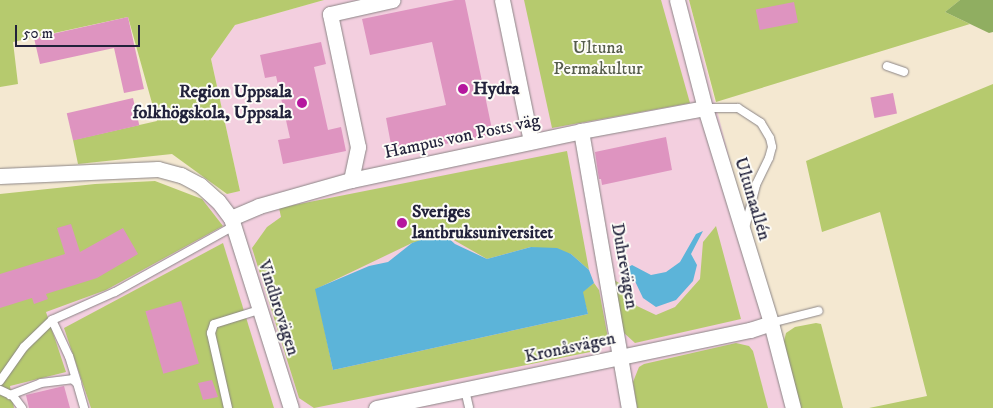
<!DOCTYPE html>
<html>
<head>
<meta charset="utf-8">
<style>
	body { margin:0 }
	#map { position:relative; width:993px; height:408px; overflow:hidden; background:#f4e8d1; font-family:"IM FELL DW Pica",serif }
	div>[style] { position:absolute }
	.built>* { inset:0; background:#f3cfdf }
	.green>* { inset:0; background:#b6ca6e }
	.forest>* { inset:0; background:#90ae61 }
	.water>* { inset:0; background:#5cb4d9 }
	.building>* { inset:0; background:#de94c0; transform-origin:0 0 }
	.roads { filter:drop-shadow(0 0 1px #8b8586) drop-shadow(0 0 1px #8b8586) }
	.lane>* { height:8px; margin:-4px; padding:0 4px; transform-origin:4px; border-radius:4px; background:#fff }
	.street>* { height:15px; margin:-7.5px; padding:0 7.5px; transform-origin:7.5px; border-radius:7.5px; background:#fff }
	.dots>* { width:14px; height:14px; translate:-50% -50%; box-sizing:border-box; border:2px solid #fdfcf7; border-radius:50% }
	span { translate:-50% -50%; white-space:nowrap; text-align:center; line-height:1.15; -webkit-text-stroke:4px #fdfcf7; paint-order:stroke }
	.park-label { font-size:18px; color:#565d4d }
	.poi-label { font-size:18px; color:#22223b; font-weight:700 }
	.left { translate:0 -50%; text-align:left }
	.right { translate:-100% -50%; text-align:right }
	.street-label { font-size:18px; color:#22223b }
	.scale { position:absolute; left:15px; top:25px; width:125px; height:22px; box-sizing:border-box; border:2px solid #22223b; border-top:0; padding-left:6px; font-size:15px; line-height:18px; white-space:nowrap; color:#22223b; -webkit-text-stroke:4px #fdfcf7; paint-order:stroke }
</style>
</head>
<body>
<div id="map">
	<div class="built">
		<div style="clip-path:polygon(324px 0,689px 0,793px 408px,0 408px,0 242px,240px 191px,211px 59px,235px 25px)"></div>
	</div>
	<div class="green">
		<div style="clip-path:polygon(0 0,324px 0,235px 25px,211px 59px,240px 191px,227px 194px,172px 154px,78px 164px,73px 140px,157px 121px,128px 17px,13px 42px,18px 84px,0 87px)"></div>
		<div style="clip-path:polygon(524px 0,661px 0,690px 103px,552px 128px)"></div>
		<div style="clip-path:polygon(689px 0,960px 0,945px 12px,970px 24px,716px 102px)"></div>
		<div style="clip-path:polygon(993px 84px,993px 408px,869px 408px,927px 396px,880px 212px,822px 232px,806px 161px)"></div>
		<div style="clip-path:polygon(567px 151px,589px 270px,571px 254px,531px 247px,487px 259px,445px 235px,412px 243px,316px 289px,333px 370px,588px 314px,582px 292px,594px 283px,599px 290px,608px 338px,600px 350px,314px 408px,299px 398px,252px 248px,267px 227px,281px 217px,279px 208px)"></div>
		<div style="clip-path:polygon(155px 181px,202px 199px,223px 226px,106px 290px,46px 312px,66px 372px,10px 386px,14px 408px,0 408px,0 194px,95px 184px)"></div>
		<div style="clip-path:polygon(716px 226px,741px 319px,635px 343px,623px 332px,614px 280px,626px 287px,637px 306px,656px 315px,675px 307px,700px 279px,703px 242px)"></div>
		<div style="clip-path:polygon(223px 243px,274px 408px,91px 408px,64px 328px)"></div>
		<div style="clip-path:polygon(816px 323px,821px 324px,843px 408px,798px 408px,782px 349px,786px 333px,795px 327px)"></div>
		<div style="clip-path:polygon(736px 343px,749px 346px,753px 351px,768px 408px,637px 408px,633px 382px,639px 367px,644px 364px)"></div>
	</div>
	<div class="forest">
		<div style="clip-path:polygon(960px 0,993px 0,993px 32px,989px 33px,945px 12px)"></div>
	</div>
	<div class="water">
		<div style="clip-path:polygon(703px 231px,691px 254px,697px 265px,693px 281px,676px 300px,656px 307px,643px 298px,633px 277px,620px 272px,632px 265px,651px 275px,666px 272px,680px 262px,696px 234px)"></div>
		<div style="clip-path:polygon(445px 235px,455px 244px,487px 259px,531px 247px,557px 248px,571px 254px,589px 270px,594px 283px,583px 292px,588px 314px,333px 370px,315px 289px,369px 266px,388px 262px,412px 243px,429px 237px)"></div>
	</div>
	<div class="building">
		<div style="clip-path:polygon(455px 0,465px 0,493px 134px,393px 155px,386px 118px,446px 105px,432px 42px,370px 55px,362px 19px)"></div>
		<div style="left:794px;top:2px;width:21px;height:39px;rotate:79deg"></div>
		<div style="clip-path:polygon(128px 17px,144px 89px,124px 93px,114px 48px,40px 64px,34px 38px)"></div>
		<div style="clip-path:polygon(321px 42px,326px 64px,314px 67px,328px 130px,341px 127px,346px 151px,283px 164px,278px 140px,290px 138px,276px 76px,265px 78px,260px 55px)"></div>
		<div style="left:893px;top:93px;width:21px;height:23px;rotate:79deg"></div>
		<div style="left:133px;top:98px;width:28px;height:68px;rotate:77deg"></div>
		<div style="clip-path:polygon(666px 137px,672px 170px,602px 185px,601px 179px,599px 179px,595px 152px)"></div>
		<div style="clip-path:polygon(71px 224px,80px 252px,123px 228px,138px 254px,97px 278px,46px 294px,48px 299px,34px 304px,32px 298px,0 308px,0 274px,65px 254px,57px 228px)"></div>
		<div style="left:181px;top:301px;width:65px;height:37px;rotate:74deg"></div>
		<div style="clip-path:polygon(212px 380px,218px 397px,203px 400px,198px 383px)"></div>
		<div style="clip-path:polygon(64px 386px,70px 408px,29px 408px,26px 395px)"></div>
	</div>
	<div class="roads">
		<div class="lane">
			<div style="left:887px;top:66px;width:18px;rotate:19deg"></div>
			<div style="left:705px;top:108px;width:33px"></div>
			<div style="left:738px;top:108px;width:27px;rotate:33deg"></div>
			<div style="left:761px;top:123px;width:17px;rotate:59deg"></div>
			<div style="left:770px;top:138px;width:9px;rotate:77deg"></div>
			<div style="left:772px;top:147px;width:11px;rotate:105deg"></div>
			<div style="left:769px;top:158px;width:30px;rotate:116deg"></div>
			<div style="left:756px;top:185px;width:44px;rotate:104.3deg"></div>
			<div style="left:52px;top:320px;width:40px;rotate:65deg"></div>
			<div style="left:69px;top:356px;width:28px;rotate:73deg"></div>
			<div style="left:771px;top:323px;width:49px;rotate:-14.3deg"></div>
			<div style="left:0;top:381px;width:42px;rotate:-54.8deg"></div>
			<div style="left:24px;top:347px;width:39px;rotate:-44deg"></div>
			<div style="left:52px;top:320px;width:69px;rotate:-24deg"></div>
			<div style="left:115px;top:292px;width:134px;rotate:-29.1deg"></div>
			<div style="left:0;top:390px;width:14px;rotate:25deg"></div>
			<div style="left:13px;top:396px;width:15px;rotate:53deg"></div>
			<div style="left:465px;top:390px;width:18px;rotate:77deg"></div>
			<div style="left:10px;top:395px;width:33px;rotate:-21deg"></div>
			<div style="left:41px;top:383px;width:31px;rotate:-7deg"></div>
			<div style="left:72px;top:379px;width:6px;rotate:39deg"></div>
			<div style="left:77px;top:383px;width:26px;rotate:74deg"></div>
			<div style="left:228px;top:408px;width:77px;rotate:-102.8deg"></div>
			<div style="left:211px;top:333px;width:9px;rotate:-72deg"></div>
			<div style="left:214px;top:324px;width:47px;rotate:-17.3deg"></div>
		</div>
		<div class="street">
			<div style="left:502px;top:0;width:144px;rotate:78.4deg"></div>
			<div style="left:677px;top:0;width:112px;rotate:75.5deg"></div>
			<div style="left:705px;top:108px;width:225px;rotate:72.9deg"></div>
			<div style="left:771px;top:323px;width:88px;rotate:75.5deg"></div>
			<div style="left:581px;top:131px;width:281px;rotate:80.2deg"></div>
			<div style="left:0;top:176px;width:158px;rotate:-2.5deg"></div>
			<div style="left:158px;top:169px;width:24px;rotate:15deg"></div>
			<div style="left:181px;top:175px;width:21px;rotate:28deg"></div>
			<div style="left:200px;top:185px;width:24px;rotate:42deg"></div>
			<div style="left:218px;top:201px;width:21px;rotate:53deg"></div>
			<div style="left:231px;top:218px;width:199px;rotate:72.5deg"></div>
			<div style="left:351px;top:180px;width:34px;rotate:-78deg"></div>
			<div style="left:358px;top:147px;width:136px;rotate:-101.9deg"></div>
			<div style="left:330px;top:14px;width:64px;rotate:-12.7deg"></div>
			<div style="left:231px;top:218px;width:30px;rotate:-23deg"></div>
			<div style="left:259px;top:206px;width:96px;rotate:-15.8deg"></div>
			<div style="left:351px;top:180px;width:235px;rotate:-12deg"></div>
			<div style="left:581px;top:131px;width:126px;rotate:-10.5deg"></div>
			<div style="left:376px;top:408px;width:382px;rotate:-11.8deg"></div>
			<div style="left:750px;top:330px;width:22px;rotate:-18deg"></div>
		</div>
	</div>
	<div class="dots">
		<div style="left:463px;top:89px;background:#b5179e"></div>
		<div style="left:302px;top:103px;background:#b5179e"></div>
		<div style="left:402px;top:223px;background:#b5179e"></div>
	</div>
	<div class="park-label">
		<span style="left:598px;top:59px">Ultuna<br>Permakultur</span>
	</div>
	<div class="poi-label">
		<span class="left" style="left:473px;top:89px">Hydra</span>
		<span class="right" style="left:292px;top:103px">Region Uppsala<br>folkhögskola, Uppsala</span>
		<span class="left" style="left:412px;top:223px">Sveriges<br>lantbruksuniversitet</span>
	</div>
	<div class="street-label">
		<span style="left:462px;top:137px;rotate:-12deg">Hampus von Posts väg</span>
		<span style="left:752px;top:199px;rotate:73deg">Ultunaallén</span>
		<span style="left:624px;top:266px;rotate:80deg">Duhrevägen</span>
		<span style="left:278px;top:308px;rotate:72deg">Vindbrovägen</span>
		<span style="left:570px;top:348px;rotate:-12deg">Kronåsvägen</span>
	</div>
	<div class="scale">50 m</div>
</div>
</body>
</html>
